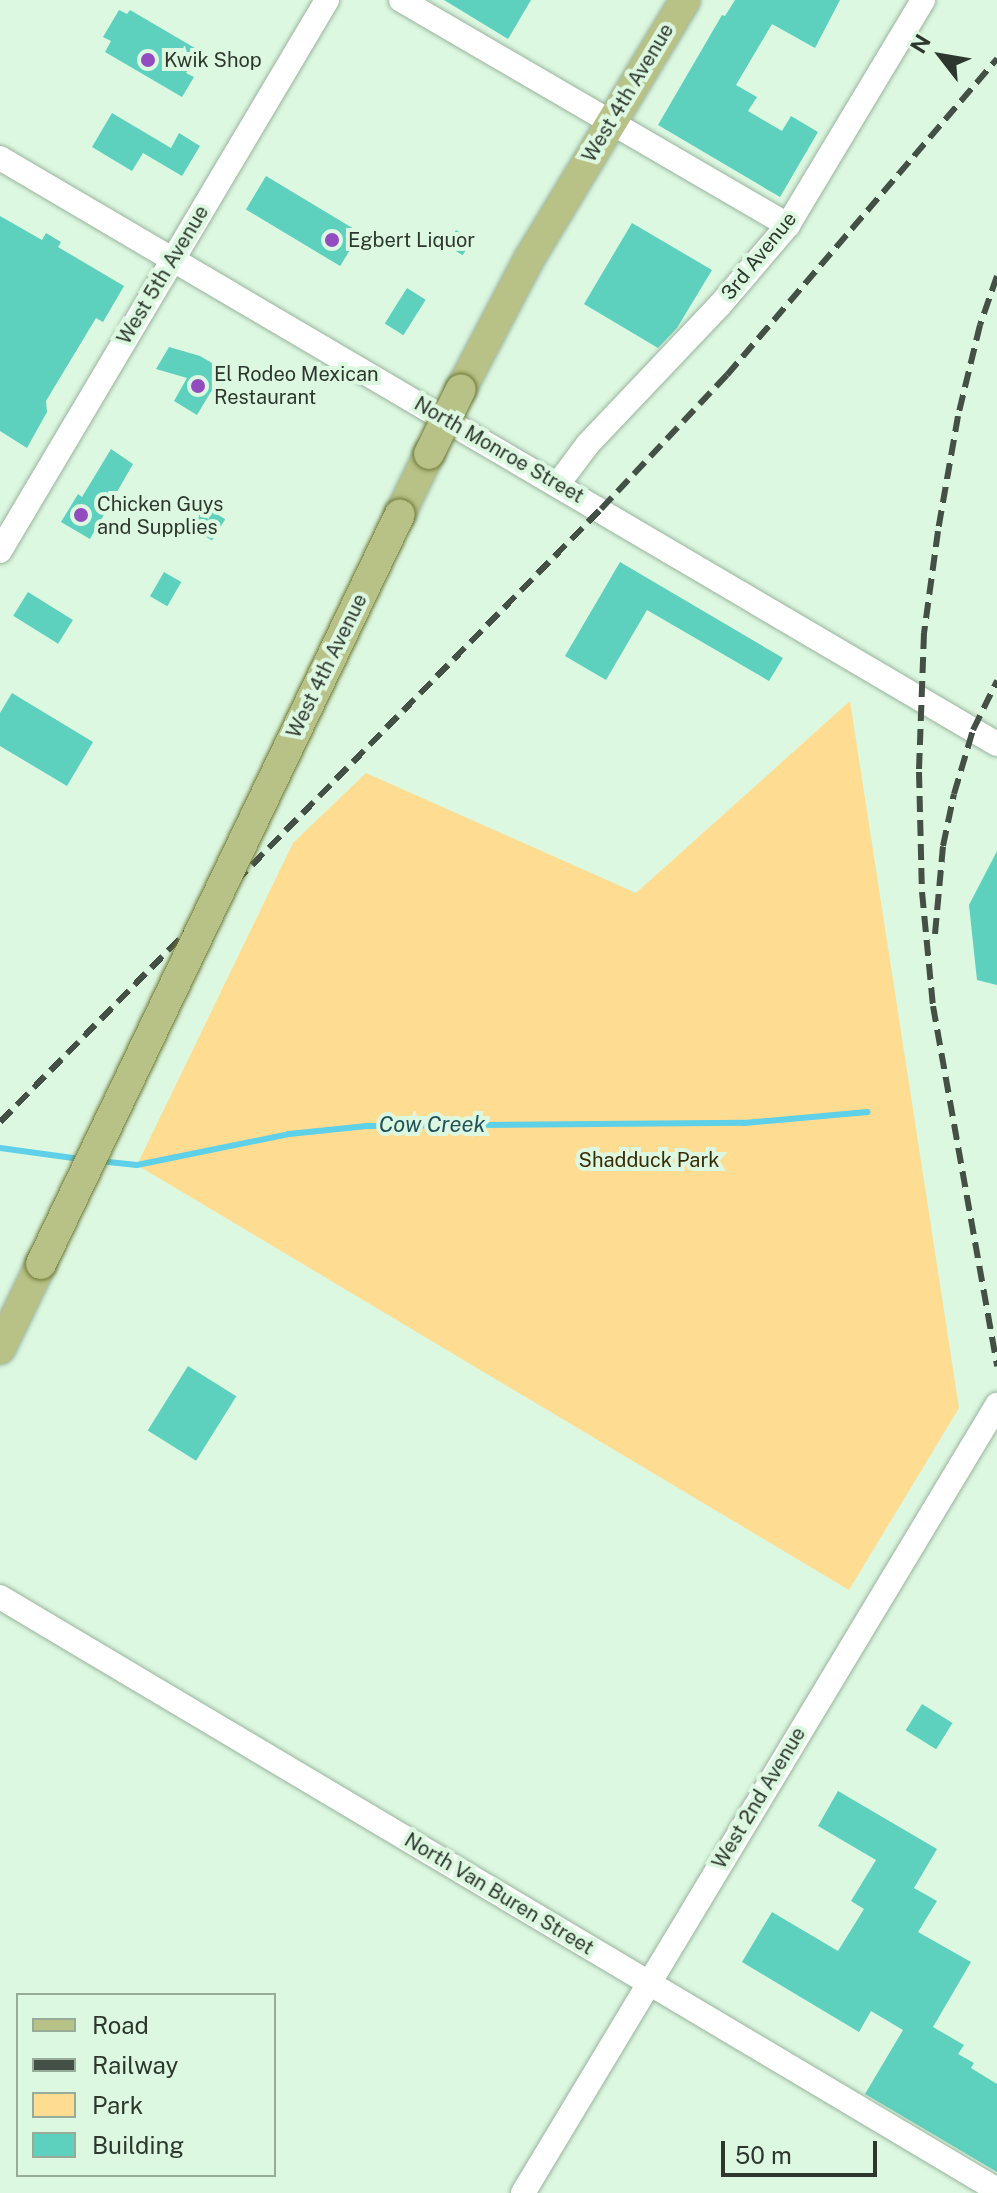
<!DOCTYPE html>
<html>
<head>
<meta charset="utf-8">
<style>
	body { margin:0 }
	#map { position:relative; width:997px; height:2193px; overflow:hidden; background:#ddf8e1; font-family:"Public Sans",sans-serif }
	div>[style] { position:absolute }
	.green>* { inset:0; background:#fedc92 }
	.stream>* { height:6px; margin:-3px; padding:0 3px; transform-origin:3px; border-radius:3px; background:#5ed0e8 }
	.building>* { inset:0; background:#5dd0be; transform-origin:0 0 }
	.roads { filter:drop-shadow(0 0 2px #99b39d) drop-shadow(0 0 2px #99b39d) }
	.minor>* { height:24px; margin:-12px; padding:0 12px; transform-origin:12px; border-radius:12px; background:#fff }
	.major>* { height:30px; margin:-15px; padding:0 15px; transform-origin:15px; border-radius:15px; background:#b8c186 }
	.rail>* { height:6px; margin-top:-3px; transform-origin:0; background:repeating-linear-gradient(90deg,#445046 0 16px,transparent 0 24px) }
	.bridges { filter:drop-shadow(0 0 2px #697633) drop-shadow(0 0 2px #697633) }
	.major-bridge>* { height:30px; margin:-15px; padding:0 15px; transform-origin:15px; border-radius:15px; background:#b8c186 }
	.dots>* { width:22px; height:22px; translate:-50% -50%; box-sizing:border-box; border:4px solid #ddf8e1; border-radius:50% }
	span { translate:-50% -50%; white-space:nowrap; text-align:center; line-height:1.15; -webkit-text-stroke:8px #ddf8e1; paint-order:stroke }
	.poi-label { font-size:20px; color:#2d372e }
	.left { translate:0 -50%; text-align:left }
	.street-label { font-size:20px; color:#2d372e }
	.park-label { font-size:20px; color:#392b06 }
	.water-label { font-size:22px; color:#21525c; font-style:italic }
	.legend { position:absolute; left:16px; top:1993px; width:260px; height:184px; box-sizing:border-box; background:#ddf8e1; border:2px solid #97ab99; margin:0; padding:10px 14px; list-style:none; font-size:24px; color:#2d372e }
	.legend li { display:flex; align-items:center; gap:16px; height:40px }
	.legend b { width:40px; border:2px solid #97ab99 }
	.north { position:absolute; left:901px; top:16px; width:80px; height:80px; -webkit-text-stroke:6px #ddf8e1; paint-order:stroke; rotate:301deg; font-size:22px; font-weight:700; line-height:32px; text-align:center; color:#2d372e }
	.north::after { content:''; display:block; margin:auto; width:28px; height:36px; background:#2d372e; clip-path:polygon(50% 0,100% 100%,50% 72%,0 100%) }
	.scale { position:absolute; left:721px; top:2141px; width:156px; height:36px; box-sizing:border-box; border:4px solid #2d372e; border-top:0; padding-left:10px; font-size:24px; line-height:28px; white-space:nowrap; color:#2d372e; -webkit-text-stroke:6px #ddf8e1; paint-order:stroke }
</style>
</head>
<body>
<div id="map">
	<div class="green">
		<div style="clip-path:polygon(850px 701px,959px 1408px,849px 1590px,137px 1165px,293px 843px,366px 773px,636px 893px)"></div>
	</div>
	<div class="stream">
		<div style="left:0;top:1148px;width:81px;rotate:7.8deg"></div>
		<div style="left:99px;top:1161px;width:38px;rotate:6deg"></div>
		<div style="left:137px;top:1165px;width:155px;rotate:-11.5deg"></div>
		<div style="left:289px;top:1134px;width:78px;rotate:-5.9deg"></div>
		<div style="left:367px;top:1126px;width:377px;rotate:-0.5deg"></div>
		<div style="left:744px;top:1123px;width:124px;rotate:-5.1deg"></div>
	</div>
	<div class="building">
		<div style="clip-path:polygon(444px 0,531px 0,508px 39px)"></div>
		<div style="clip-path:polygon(735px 0,840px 0,815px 48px,772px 24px,736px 85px,757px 97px,748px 111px,782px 131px,791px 116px,818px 132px,780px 197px,658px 125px,722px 15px,725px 16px)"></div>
		<div style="clip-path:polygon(119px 10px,127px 14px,130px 10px,200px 51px,186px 73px,194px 77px,182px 97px,105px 52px,111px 41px,103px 37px)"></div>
		<div style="clip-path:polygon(112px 113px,171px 148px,179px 133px,200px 146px,182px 176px,143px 153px,132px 171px,92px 147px)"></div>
		<div style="left:266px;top:176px;width:110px;height:39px;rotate:31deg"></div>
		<div style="clip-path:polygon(0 216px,42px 240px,46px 233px,61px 242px,58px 247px,124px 286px,103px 322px,96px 318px,46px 401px,47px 412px,27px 448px,0 431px)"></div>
		<div style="clip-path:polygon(632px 223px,712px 270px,677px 328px,658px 348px,584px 304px)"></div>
		<div style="left:456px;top:230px;width:19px;height:18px;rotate:32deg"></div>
		<div style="left:407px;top:288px;width:22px;height:42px;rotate:32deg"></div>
		<div style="clip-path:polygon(169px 347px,200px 356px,224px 370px,197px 415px,174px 401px,187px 378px,156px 369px)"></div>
		<div style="clip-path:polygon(111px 449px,133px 464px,90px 539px,61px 522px,78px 494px,82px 497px)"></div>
		<div style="left:204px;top:506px;width:25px;height:25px;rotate:32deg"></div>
		<div style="clip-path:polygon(620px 562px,783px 658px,769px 681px,647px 610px,606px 680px,565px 656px)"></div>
		<div style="left:164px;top:572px;width:20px;height:28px;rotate:30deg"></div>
		<div style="left:28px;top:592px;width:53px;height:28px;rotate:32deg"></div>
		<div style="clip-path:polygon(12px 693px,93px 742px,67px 786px,0 746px,0 713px)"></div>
		<div style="clip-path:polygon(997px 851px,997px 985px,977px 980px,969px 905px)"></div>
		<div style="left:188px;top:1366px;width:57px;height:76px;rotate:32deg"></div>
		<div style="left:922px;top:1704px;width:36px;height:31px;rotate:32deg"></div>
		<div style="clip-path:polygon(838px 1791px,937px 1849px,914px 1888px,937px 1901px,918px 1932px,971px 1962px,933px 2027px,964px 2045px,958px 2054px,974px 2063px,971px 2068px,997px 2084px,997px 2172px,865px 2094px,903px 2030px,871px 2011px,859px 2032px,742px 1962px,772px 1912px,838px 1951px,864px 1909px,851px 1901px,876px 1860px,818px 1826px)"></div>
	</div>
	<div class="roads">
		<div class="minor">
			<div style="left:401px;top:0;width:448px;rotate:30.2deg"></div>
			<div style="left:0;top:158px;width:1156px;rotate:30.45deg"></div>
			<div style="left:558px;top:484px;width:50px;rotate:-53.1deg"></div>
			<div style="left:588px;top:444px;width:192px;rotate:-46.5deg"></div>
			<div style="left:720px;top:305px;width:105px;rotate:-49.6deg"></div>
			<div style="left:788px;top:225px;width:262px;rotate:-59deg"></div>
			<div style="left:0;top:551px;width:641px;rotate:-59.31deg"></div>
			<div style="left:0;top:1597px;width:1160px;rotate:30.74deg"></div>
			<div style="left:523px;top:2193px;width:920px;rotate:-58.97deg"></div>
		</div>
		<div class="major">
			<div style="left:461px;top:389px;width:147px;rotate:-62.4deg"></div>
			<div style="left:529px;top:259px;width:302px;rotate:-58.9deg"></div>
			<div style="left:400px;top:514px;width:67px;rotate:-64.2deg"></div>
			<div style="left:0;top:1349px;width:94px;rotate:-64.2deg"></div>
		</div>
	</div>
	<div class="rail">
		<div style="left:997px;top:276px;width:52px;rotate:109.1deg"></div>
		<div style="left:980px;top:325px;width:94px;rotate:103.6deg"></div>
		<div style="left:958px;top:416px;width:117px;rotate:99.9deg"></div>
		<div style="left:938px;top:531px;width:103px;rotate:97.8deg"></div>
		<div style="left:924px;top:633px;width:139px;rotate:92.1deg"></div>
		<div style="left:919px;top:772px;width:120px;rotate:88.6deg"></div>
		<div style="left:922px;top:892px;width:115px;rotate:84.5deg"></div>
		<div style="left:933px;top:1006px;width:366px;rotate:79.9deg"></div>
		<div style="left:935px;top:934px;width:88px;rotate:-84.8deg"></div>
		<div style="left:943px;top:846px;width:53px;rotate:-78.1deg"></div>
		<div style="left:954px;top:794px;width:67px;rotate:-73.5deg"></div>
		<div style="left:973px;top:730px;width:55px;rotate:-63.9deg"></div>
		<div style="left:0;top:1122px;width:858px;rotate:-45.57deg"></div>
		<div style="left:601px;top:509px;width:184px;rotate:-46.8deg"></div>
		<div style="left:727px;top:375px;width:416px;rotate:-49.5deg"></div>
	</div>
	<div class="bridges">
		<div class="major-bridge">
			<div style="left:429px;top:454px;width:72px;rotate:-63.8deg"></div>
			<div style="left:41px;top:1264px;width:831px;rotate:-64.42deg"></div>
		</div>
	</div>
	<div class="dots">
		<div style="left:148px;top:60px;background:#924cbf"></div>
		<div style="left:332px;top:240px;background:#924cbf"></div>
		<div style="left:198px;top:386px;background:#924cbf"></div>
		<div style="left:81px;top:515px;background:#924cbf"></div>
	</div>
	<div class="poi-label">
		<span class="left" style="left:164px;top:60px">Kwik Shop</span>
		<span class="left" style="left:348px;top:240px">Egbert Liquor</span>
		<span class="left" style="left:214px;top:386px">El Rodeo Mexican<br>Restaurant</span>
		<span class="left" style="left:97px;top:516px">Chicken Guys<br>and Supplies</span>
	</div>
	<div class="street-label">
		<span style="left:628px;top:93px;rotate:-59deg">West 4th Avenue</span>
		<span style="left:759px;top:256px;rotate:-51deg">3rd Avenue</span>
		<span style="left:163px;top:275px;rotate:-59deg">West 5th Avenue</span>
		<span style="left:499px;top:450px;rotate:30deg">North Monroe Street</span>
		<span style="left:327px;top:666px;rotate:-64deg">West 4th Avenue</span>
		<span style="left:759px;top:1798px;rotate:-59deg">West 2nd Avenue</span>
		<span style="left:499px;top:1894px;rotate:31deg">North Van Buren Street</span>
	</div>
	<div class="park-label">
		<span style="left:649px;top:1160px">Shadduck Park</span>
	</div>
	<div class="water-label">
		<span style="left:432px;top:1125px">Cow Creek</span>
	</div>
	<ul class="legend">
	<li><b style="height:10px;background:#b8c186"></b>Road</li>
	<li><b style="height:10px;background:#445046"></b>Railway</li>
	<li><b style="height:22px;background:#fedc92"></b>Park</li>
	<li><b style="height:22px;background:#5dd0be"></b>Building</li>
	</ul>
	<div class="north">N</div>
	<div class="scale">50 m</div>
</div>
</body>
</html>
